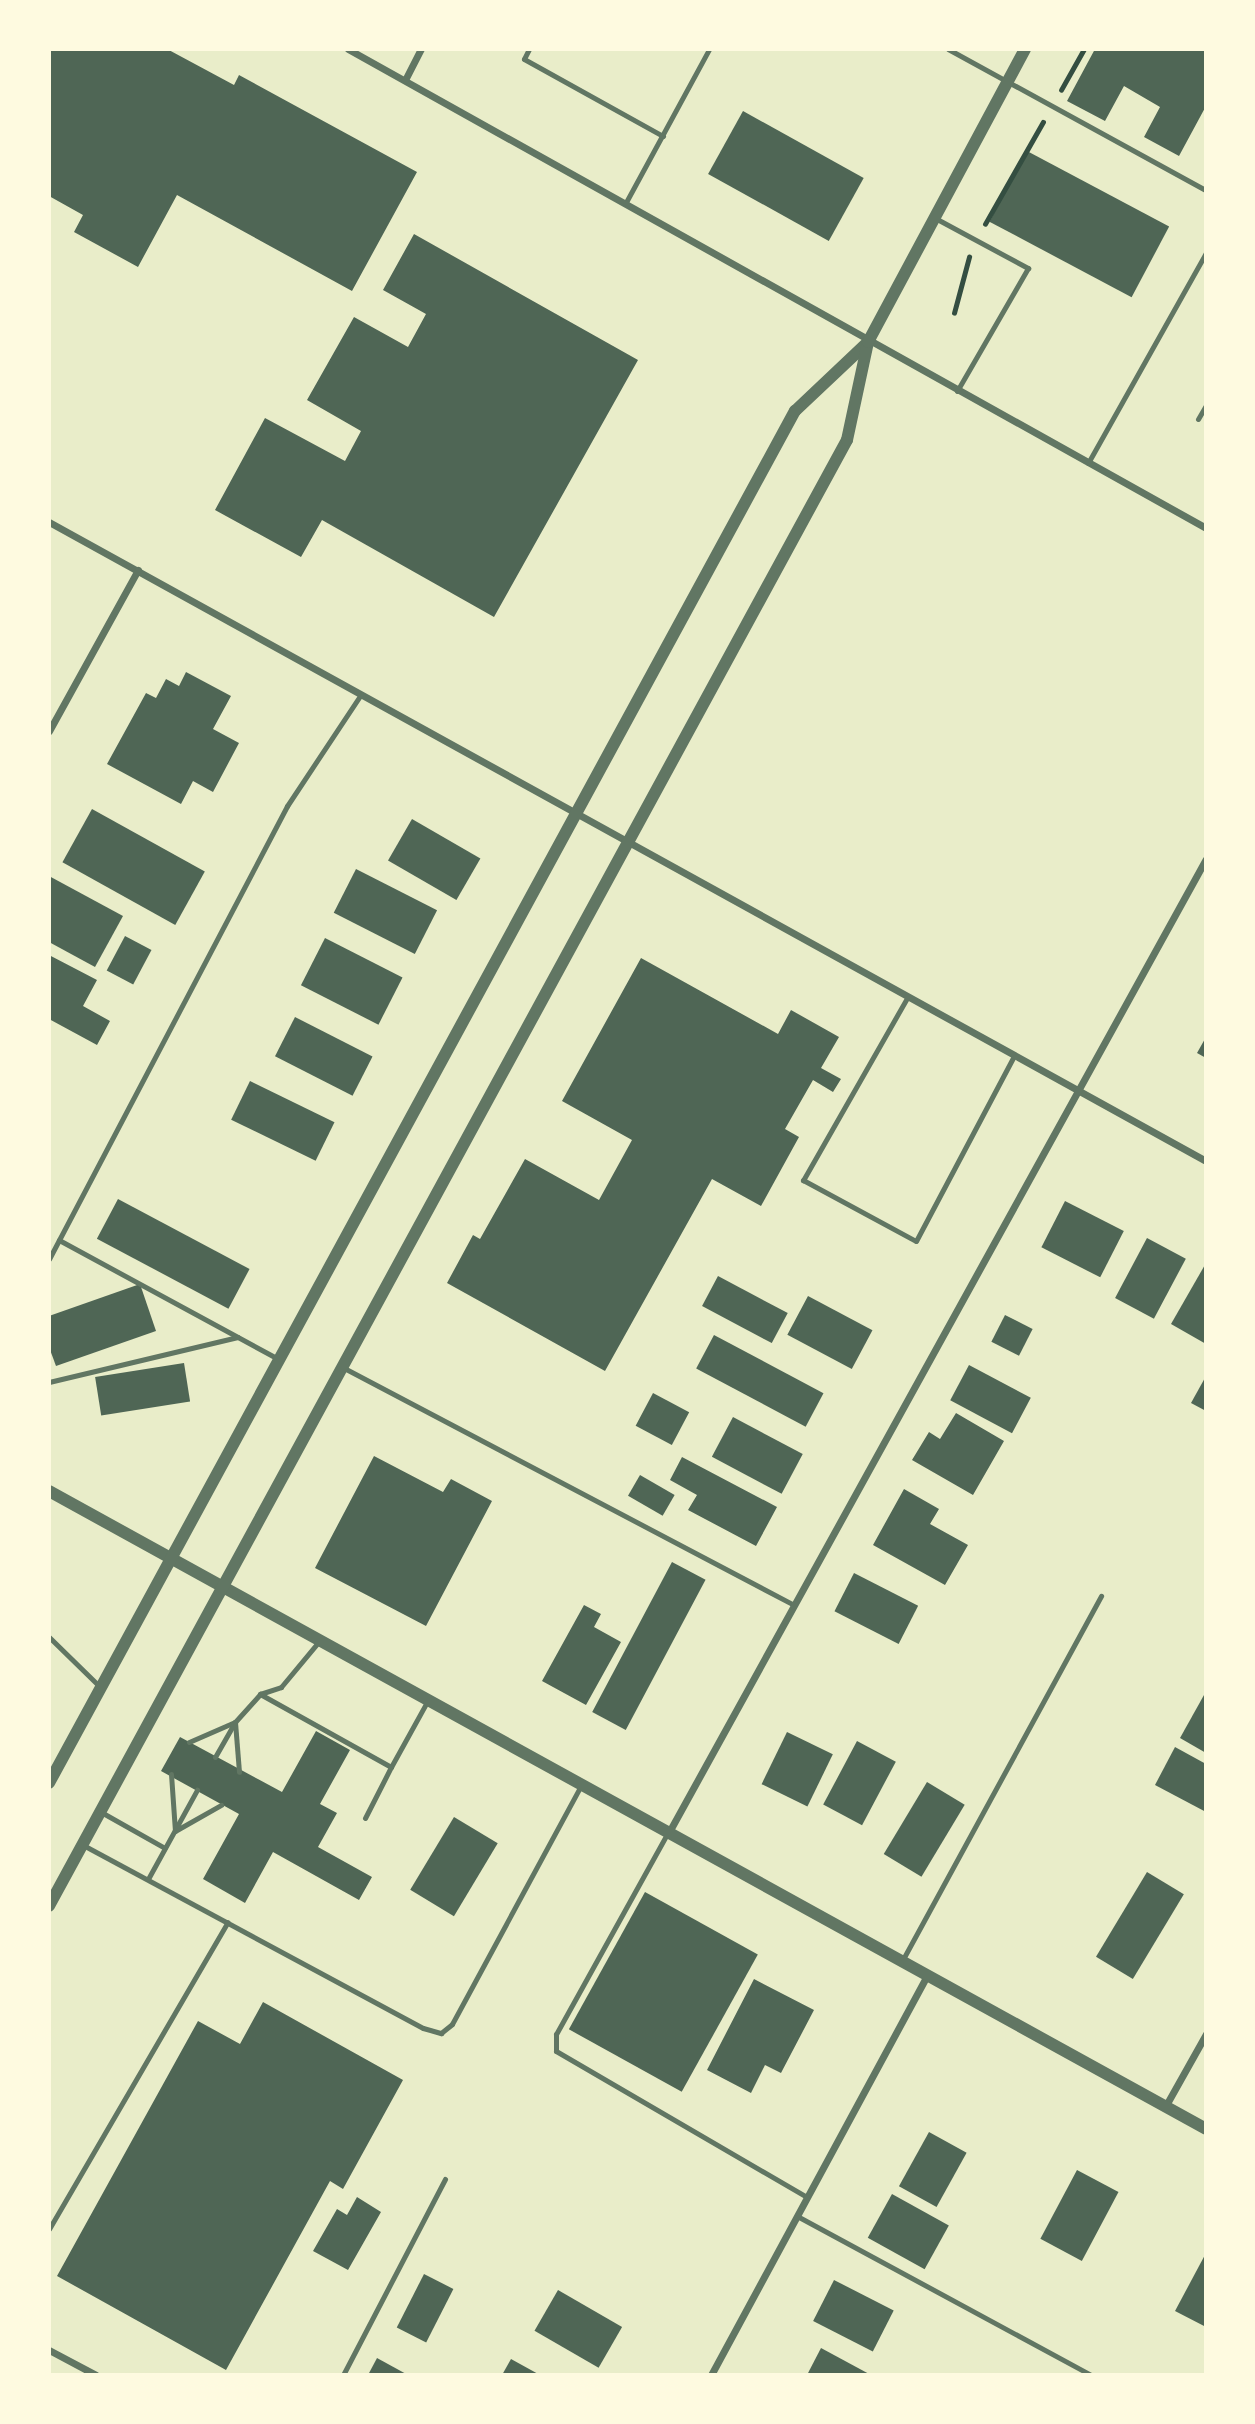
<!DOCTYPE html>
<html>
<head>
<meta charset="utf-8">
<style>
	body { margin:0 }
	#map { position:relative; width:1255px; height:2424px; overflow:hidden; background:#e9edc9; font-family:"DM Sans",sans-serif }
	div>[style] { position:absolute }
	.building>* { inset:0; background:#4f6655; transform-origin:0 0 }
	.path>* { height:4.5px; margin:-2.25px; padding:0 2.25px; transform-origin:2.25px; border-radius:2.25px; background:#344e41 }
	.service>* { height:5px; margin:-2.5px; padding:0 2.5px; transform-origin:2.5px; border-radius:2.5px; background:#617663 }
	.minor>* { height:7px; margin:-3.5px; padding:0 3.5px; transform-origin:3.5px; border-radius:3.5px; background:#617663 }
	.tertiary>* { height:12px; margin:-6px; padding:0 6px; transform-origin:6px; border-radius:6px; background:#617663 }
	span { translate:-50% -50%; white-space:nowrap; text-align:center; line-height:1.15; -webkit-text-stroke:7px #fefae0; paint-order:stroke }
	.frame { position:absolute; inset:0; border:51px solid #fefae0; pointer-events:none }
</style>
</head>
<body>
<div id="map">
	<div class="building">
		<div style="clip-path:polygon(49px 49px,167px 49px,234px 85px,239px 75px,417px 172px,352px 291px,177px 195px,138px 267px,74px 232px,83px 215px,49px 196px)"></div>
		<div style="clip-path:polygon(1095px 49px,1206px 49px,1206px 106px,1179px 156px,1144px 137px,1160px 107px,1124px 86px,1105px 121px,1067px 101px)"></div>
		<div style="left:743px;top:111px;width:138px;height:72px;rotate:29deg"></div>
		<div style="left:1027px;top:151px;width:161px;height:80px;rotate:28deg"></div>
		<div style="clip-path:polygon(414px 234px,638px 360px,494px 617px,322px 520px,301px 557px,215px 510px,265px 418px,345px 461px,361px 431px,307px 400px,354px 317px,408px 347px,426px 314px,383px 290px)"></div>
		<div style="clip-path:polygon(186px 672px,231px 696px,213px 729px,239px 743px,213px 792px,193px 781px,181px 804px,107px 764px,146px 693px,156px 698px,166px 679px,179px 686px)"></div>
		<div style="left:92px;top:809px;width:129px;height:61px;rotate:29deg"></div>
		<div style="left:412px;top:819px;width:79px;height:48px;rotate:30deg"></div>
		<div style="left:356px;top:869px;width:91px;height:49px;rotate:27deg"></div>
		<div style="clip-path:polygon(49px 876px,123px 916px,95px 967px,49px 942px)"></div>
		<div style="left:125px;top:936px;width:30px;height:39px;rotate:28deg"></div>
		<div style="left:325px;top:938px;width:87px;height:53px;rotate:27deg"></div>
		<div style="clip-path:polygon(49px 955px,97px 980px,83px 1006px,110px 1021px,97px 1045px,49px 1019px)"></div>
		<div style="clip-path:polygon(641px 958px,778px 1034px,791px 1010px,839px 1037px,821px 1068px,841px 1079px,833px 1092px,813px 1080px,785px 1129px,799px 1137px,761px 1206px,712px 1179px,605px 1371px,447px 1283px,473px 1235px,480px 1239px,525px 1159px,599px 1200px,632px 1140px,562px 1101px)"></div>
		<div style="left:295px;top:1017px;width:87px;height:44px;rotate:27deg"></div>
		<div style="clip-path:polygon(1206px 1037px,1206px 1058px,1197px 1053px)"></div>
		<div style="left:250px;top:1081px;width:94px;height:43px;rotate:26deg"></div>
		<div style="left:118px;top:1199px;width:149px;height:45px;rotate:28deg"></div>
		<div style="left:1065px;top:1201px;width:66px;height:52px;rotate:27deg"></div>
		<div style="left:1147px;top:1238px;width:44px;height:68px;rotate:28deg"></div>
		<div style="clip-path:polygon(1206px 1263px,1206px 1344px,1171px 1324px)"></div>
		<div style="left:718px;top:1276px;width:79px;height:34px;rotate:28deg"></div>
		<div style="clip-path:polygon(140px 1284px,156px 1331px,56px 1366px,49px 1347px,49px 1316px)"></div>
		<div style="left:808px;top:1296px;width:73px;height:44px;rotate:28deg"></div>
		<div style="left:1005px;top:1315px;width:31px;height:30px;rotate:27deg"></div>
		<div style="left:714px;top:1335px;width:124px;height:38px;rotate:28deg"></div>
		<div style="left:184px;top:1363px;width:39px;height:90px;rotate:81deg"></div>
		<div style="left:969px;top:1365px;width:70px;height:40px;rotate:28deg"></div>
		<div style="clip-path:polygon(1206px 1376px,1206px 1411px,1191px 1403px)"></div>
		<div style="left:653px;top:1393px;width:41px;height:37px;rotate:28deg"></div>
		<div style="clip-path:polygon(956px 1413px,1004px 1441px,973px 1495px,912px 1460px,929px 1432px,940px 1439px)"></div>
		<div style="left:733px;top:1417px;width:79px;height:45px;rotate:28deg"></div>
		<div style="clip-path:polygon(374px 1456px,443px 1492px,451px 1479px,492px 1501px,426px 1626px,315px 1568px)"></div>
		<div style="clip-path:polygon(682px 1457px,777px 1507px,756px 1546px,688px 1510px,697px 1495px,670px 1480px)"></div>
		<div style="left:640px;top:1475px;width:40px;height:24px;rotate:30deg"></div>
		<div style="clip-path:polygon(904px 1489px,939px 1509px,930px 1524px,968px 1545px,945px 1585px,873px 1545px)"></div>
		<div style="left:672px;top:1562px;width:38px;height:170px;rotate:28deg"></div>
		<div style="left:854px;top:1573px;width:72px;height:43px;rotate:27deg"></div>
		<div style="clip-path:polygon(584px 1605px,601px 1614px,594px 1627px,621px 1642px,586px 1705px,542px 1681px)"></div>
		<div style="clip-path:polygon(1204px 1695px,1206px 1696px,1206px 1753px,1180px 1738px)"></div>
		<div style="clip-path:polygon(316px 1731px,350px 1750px,320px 1804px,337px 1813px,318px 1847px,372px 1877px,359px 1900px,273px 1852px,245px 1903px,203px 1879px,239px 1814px,161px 1771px,180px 1737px,282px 1792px)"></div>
		<div style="left:787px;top:1732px;width:51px;height:58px;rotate:26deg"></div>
		<div style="left:857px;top:1741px;width:44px;height:72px;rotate:28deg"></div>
		<div style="clip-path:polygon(1175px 1747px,1206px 1764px,1206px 1812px,1155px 1785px)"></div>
		<div style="left:927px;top:1782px;width:44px;height:84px;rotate:31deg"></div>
		<div style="left:454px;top:1817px;width:51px;height:85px;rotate:31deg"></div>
		<div style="left:1147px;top:1872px;width:43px;height:99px;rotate:31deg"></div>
		<div style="left:645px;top:1892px;width:129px;height:157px;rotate:29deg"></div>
		<div style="clip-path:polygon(754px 1979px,814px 2010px,781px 2073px,765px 2065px,751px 2093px,707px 2070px)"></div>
		<div style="clip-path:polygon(263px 2002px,403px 2080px,343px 2189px,330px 2181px,226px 2370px,57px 2276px,198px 2021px,240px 2044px)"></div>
		<div style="left:929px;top:2132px;width:43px;height:62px;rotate:29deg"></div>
		<div style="left:1077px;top:2170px;width:47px;height:78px;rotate:28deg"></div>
		<div style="left:892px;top:2194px;width:65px;height:50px;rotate:29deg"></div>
		<div style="clip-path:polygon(357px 2197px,381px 2212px,348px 2270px,313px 2251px,337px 2209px,347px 2215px)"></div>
		<div style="clip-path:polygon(1206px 2253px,1206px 2327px,1175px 2311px)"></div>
		<div style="left:424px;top:2274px;width:33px;height:60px;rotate:27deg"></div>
		<div style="left:834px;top:2280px;width:67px;height:46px;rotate:27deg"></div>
		<div style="left:558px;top:2290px;width:74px;height:47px;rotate:30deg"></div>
		<div style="clip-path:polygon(821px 2348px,871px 2375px,807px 2375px)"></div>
		<div style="clip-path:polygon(377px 2358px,408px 2375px,368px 2375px)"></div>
		<div style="clip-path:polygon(511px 2359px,540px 2375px,502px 2375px)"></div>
	</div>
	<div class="path">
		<div style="left:1061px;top:90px;width:47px;rotate:-60.7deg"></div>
		<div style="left:985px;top:224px;width:117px;rotate:-60.4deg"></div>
		<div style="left:954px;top:313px;width:58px;rotate:-75deg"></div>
	</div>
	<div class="service">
		<div style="left:529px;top:49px;width:11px;rotate:117deg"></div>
		<div style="left:524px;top:59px;width:159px;rotate:29deg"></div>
		<div style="left:948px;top:49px;width:294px;rotate:28.7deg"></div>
		<div style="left:625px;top:204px;width:176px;rotate:-61.5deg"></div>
		<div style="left:935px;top:218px;width:106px;rotate:28.3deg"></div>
		<div style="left:1028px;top:268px;width:142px;rotate:120deg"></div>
		<div style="left:1198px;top:419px;width:16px;rotate:-60deg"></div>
		<div style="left:1088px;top:463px;width:241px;rotate:-60.7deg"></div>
		<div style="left:907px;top:998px;width:210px;rotate:119.7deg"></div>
		<div style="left:803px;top:1180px;width:128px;rotate:28.4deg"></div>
		<div style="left:916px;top:1241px;width:209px;rotate:-62.1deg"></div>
		<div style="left:59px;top:1240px;width:249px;rotate:28.5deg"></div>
		<div style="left:49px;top:1259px;width:512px;rotate:-62.28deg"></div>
		<div style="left:287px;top:806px;width:134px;rotate:-56.5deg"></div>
		<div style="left:344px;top:1368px;width:509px;rotate:27.77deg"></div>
		<div style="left:49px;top:1382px;width:194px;rotate:-13.4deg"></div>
		<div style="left:49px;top:1637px;width:73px;rotate:44.4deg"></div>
		<div style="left:260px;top:1694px;width:150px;rotate:29.1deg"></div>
		<div style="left:391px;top:1767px;width:77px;rotate:-61.1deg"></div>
		<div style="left:189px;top:1742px;width:50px;rotate:-23.5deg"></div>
		<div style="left:235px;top:1722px;width:50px;rotate:85.4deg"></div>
		<div style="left:215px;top:1757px;width:40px;rotate:-60.3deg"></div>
		<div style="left:235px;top:1722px;width:38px;rotate:-48deg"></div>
		<div style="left:260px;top:1694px;width:22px;rotate:-18deg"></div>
		<div style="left:281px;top:1687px;width:61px;rotate:-50.3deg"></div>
		<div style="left:171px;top:1774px;width:57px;rotate:86deg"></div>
		<div style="left:175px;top:1831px;width:53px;rotate:-29.5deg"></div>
		<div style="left:101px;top:1812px;width:73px;rotate:29.4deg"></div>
		<div style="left:365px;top:1818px;width:57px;rotate:-63deg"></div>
		<div style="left:667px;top:1834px;width:229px;rotate:119deg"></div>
		<div style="left:556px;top:2034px;width:17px;rotate:90deg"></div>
		<div style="left:556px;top:2051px;width:290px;rotate:30.2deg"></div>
		<div style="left:83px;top:1845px;width:386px;rotate:28.3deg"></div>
		<div style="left:423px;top:2028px;width:19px;rotate:16deg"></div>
		<div style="left:441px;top:2033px;width:14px;rotate:-39deg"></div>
		<div style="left:452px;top:2024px;width:273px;rotate:-61.6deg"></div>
		<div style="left:148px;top:1879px;width:102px;rotate:-61.2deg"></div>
		<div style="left:902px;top:1961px;width:416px;rotate:-61.4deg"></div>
		<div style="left:797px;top:2216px;width:334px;rotate:28.4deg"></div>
		<div style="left:49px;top:2229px;width:355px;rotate:-59.8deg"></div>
		<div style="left:343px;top:2375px;width:221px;rotate:-62.5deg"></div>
	</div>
	<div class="minor">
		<div style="left:348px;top:49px;width:983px;rotate:29.17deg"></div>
		<div style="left:405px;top:80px;width:35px;rotate:-63deg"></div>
		<div style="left:49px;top:522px;width:1322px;rotate:28.91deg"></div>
		<div style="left:49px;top:731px;width:184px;rotate:-61.1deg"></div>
		<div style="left:669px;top:1832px;width:1111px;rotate:-61.11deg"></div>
		<div style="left:1165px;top:2107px;width:84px;rotate:-60.7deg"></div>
		<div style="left:49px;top:2350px;width:53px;rotate:28deg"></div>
		<div style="left:711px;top:2375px;width:455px;rotate:-61.6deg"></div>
	</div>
	<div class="tertiary">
		<div style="left:49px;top:1491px;width:1321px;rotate:28.87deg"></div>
		<div style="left:49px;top:1783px;width:1562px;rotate:-61.47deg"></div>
		<div style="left:795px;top:411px;width:100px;rotate:-43.4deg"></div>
		<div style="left:49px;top:1906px;width:1669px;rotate:-61.44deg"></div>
		<div style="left:847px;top:440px;width:100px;rotate:-77.9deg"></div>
		<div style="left:868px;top:342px;width:332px;rotate:-61.8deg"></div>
	</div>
	<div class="frame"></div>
</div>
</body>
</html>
